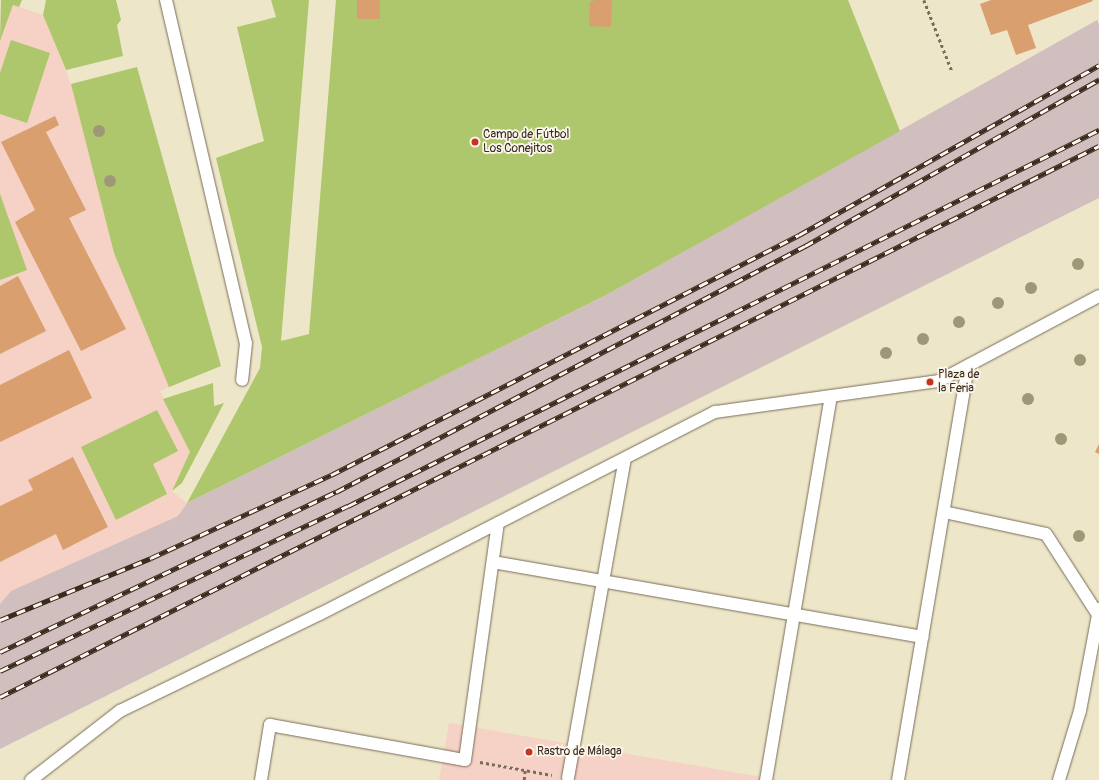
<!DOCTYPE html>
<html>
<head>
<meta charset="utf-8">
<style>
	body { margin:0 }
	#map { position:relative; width:1099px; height:780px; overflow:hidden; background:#ede6c8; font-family:Pangolin,sans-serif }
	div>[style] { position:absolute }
	.built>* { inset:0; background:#f6d1c5 }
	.industrial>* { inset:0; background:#d1bfbf }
	.green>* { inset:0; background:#aec66c }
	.building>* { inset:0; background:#da9f6e; transform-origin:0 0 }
	.path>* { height:2.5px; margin-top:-1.25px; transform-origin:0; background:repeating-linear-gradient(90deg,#796c5a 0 3px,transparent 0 6px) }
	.roads { filter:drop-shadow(0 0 1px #796c5a) drop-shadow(0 0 1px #796c5a) }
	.lane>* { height:12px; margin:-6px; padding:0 6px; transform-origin:6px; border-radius:6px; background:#fff }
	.rail>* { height:4.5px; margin-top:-2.25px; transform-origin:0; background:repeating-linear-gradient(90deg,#fbf7ec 0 9px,#3b2a1e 0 18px); box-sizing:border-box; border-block:1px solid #3b2a1e }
	.trees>* { width:12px; height:12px; margin:-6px; border-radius:50%; background:#9e9877 }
	.dots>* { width:11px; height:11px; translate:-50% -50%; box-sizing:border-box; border:2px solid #fbf7ec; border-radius:50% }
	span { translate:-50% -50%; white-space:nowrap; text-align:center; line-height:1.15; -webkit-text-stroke:3.5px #fbf7ec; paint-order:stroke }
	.poi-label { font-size:12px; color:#3b2a1e }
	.left { translate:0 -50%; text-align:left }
</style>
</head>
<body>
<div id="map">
	<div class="built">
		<div style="clip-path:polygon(13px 5px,43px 15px,71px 84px,114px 253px,221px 366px,160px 391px,190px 452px,172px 491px,187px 503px,178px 516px,97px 558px,11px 591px,0 604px,0 41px)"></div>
		<div style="clip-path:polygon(449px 723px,779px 780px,439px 780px)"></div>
	</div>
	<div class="industrial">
		<div style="clip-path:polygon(1097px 20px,1099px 24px,1099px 198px,0 749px,0 604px,11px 591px,178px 516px,187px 503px,608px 294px)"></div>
	</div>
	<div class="green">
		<div style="clip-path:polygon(1px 0,22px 0,19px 7px,13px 5px,0 41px)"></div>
		<div style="clip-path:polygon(46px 0,116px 0,121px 20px,117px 25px,123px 56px,66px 70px,43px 15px)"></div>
		<div style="clip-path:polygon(271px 0,309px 0,281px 341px,309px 334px,336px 0,848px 0,900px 131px,608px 294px,187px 503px,260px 368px,262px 347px,216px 158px,264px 141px,237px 27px,276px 17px)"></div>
		<div style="clip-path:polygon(11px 40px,50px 53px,27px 123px,0 114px,0 73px)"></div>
		<div style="clip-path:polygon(137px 67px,221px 366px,169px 387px,114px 253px,71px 84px)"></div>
		<div style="clip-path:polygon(0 194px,27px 270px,0 280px)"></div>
		<div style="clip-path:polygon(213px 383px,214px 406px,224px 403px,182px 483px,172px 491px,190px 452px,163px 399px)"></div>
		<div style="clip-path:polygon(157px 410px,178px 451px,153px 464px,167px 494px,116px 520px,81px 447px)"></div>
	</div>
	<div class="building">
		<div style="left:357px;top:0;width:23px;height:19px"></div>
		<div style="clip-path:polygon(595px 0,612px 0,611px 27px,589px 26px,590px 2px)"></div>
		<div style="clip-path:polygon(991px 0,1092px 0,1093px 1px,1028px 25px,1036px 48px,1016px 55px,1007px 30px,991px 35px,980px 4px)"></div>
		<div style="clip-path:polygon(55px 116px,59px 125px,46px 132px,86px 210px,69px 218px,126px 329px,81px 351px,15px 222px,35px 210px,1px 142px)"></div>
		<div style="clip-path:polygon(18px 276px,46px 331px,0 354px,0 286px)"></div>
		<div style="clip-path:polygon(69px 350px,92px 398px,0 442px,0 385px)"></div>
		<div style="clip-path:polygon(1099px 444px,1099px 454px,1095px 452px)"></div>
		<div style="clip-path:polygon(73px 457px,108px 527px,63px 550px,56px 534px,0 562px,0 506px,33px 490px,28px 480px)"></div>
	</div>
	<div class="path">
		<div style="left:924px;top:0;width:76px;rotate:68.5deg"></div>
		<div style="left:480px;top:762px;width:73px;rotate:10.2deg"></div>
		<div style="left:524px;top:780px;width:10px;rotate:-84deg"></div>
	</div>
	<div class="roads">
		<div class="lane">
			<div style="left:166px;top:0;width:352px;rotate:76.9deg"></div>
			<div style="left:246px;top:343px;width:37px;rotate:96deg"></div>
			<div style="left:944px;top:512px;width:104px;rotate:12.2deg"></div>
			<div style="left:1046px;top:534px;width:94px;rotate:57.2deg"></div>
			<div style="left:493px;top:562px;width:436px;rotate:9.9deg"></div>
			<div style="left:568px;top:778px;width:324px;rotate:-79.9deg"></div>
			<div style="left:31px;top:780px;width:113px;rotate:-37.8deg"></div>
			<div style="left:120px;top:711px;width:222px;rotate:-25.9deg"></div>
			<div style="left:320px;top:614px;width:444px;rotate:-27.1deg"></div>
			<div style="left:715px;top:412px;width:226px;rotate:-7.9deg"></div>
			<div style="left:939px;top:381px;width:181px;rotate:-28deg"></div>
			<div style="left:261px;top:780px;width:56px;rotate:-80.7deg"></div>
			<div style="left:270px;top:725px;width:198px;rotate:10.2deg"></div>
			<div style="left:465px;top:760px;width:239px;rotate:-82.1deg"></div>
			<div style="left:766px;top:780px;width:389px;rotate:-80.4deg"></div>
			<div style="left:898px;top:780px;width:420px;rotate:-80.4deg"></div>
			<div style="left:1059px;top:780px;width:72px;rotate:-73.1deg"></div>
			<div style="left:1080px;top:711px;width:104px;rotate:-79.4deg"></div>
		</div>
	</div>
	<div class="rail">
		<div style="left:0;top:620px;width:163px;rotate:-22.3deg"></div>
		<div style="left:151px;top:558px;width:198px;rotate:-24.8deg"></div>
		<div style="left:331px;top:475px;width:526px;rotate:-27.15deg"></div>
		<div style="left:799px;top:235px;width:345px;rotate:-29.5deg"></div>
		<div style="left:0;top:652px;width:372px;rotate:-25.5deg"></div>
		<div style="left:336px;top:492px;width:530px;rotate:-27.68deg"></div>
		<div style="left:805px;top:246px;width:338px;rotate:-29.5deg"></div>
		<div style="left:0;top:671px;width:385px;rotate:-25.4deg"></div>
		<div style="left:348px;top:506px;width:840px;rotate:-26.6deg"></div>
		<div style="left:0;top:697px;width:1229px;rotate:-26.63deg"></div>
	</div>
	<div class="trees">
		<div style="left:99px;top:131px"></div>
		<div style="left:110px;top:181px"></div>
		<div style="left:1078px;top:264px"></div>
		<div style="left:1031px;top:288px"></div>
		<div style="left:998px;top:303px"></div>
		<div style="left:959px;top:322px"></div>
		<div style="left:923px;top:339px"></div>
		<div style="left:886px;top:353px"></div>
		<div style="left:1080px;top:360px"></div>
		<div style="left:1028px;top:399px"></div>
		<div style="left:1061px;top:439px"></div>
		<div style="left:1079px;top:536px"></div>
	</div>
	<div class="dots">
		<div style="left:475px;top:142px;background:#c8321e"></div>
		<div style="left:930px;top:382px;background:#c8321e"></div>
		<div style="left:529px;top:752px;background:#c8321e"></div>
	</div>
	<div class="poi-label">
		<span class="left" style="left:483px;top:142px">Campo de Fútbol<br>Los Conejitos</span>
		<span class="left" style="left:938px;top:382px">Plaza de<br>la Feria</span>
		<span class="left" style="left:537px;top:752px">Rastro de Málaga</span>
	</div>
</div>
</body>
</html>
